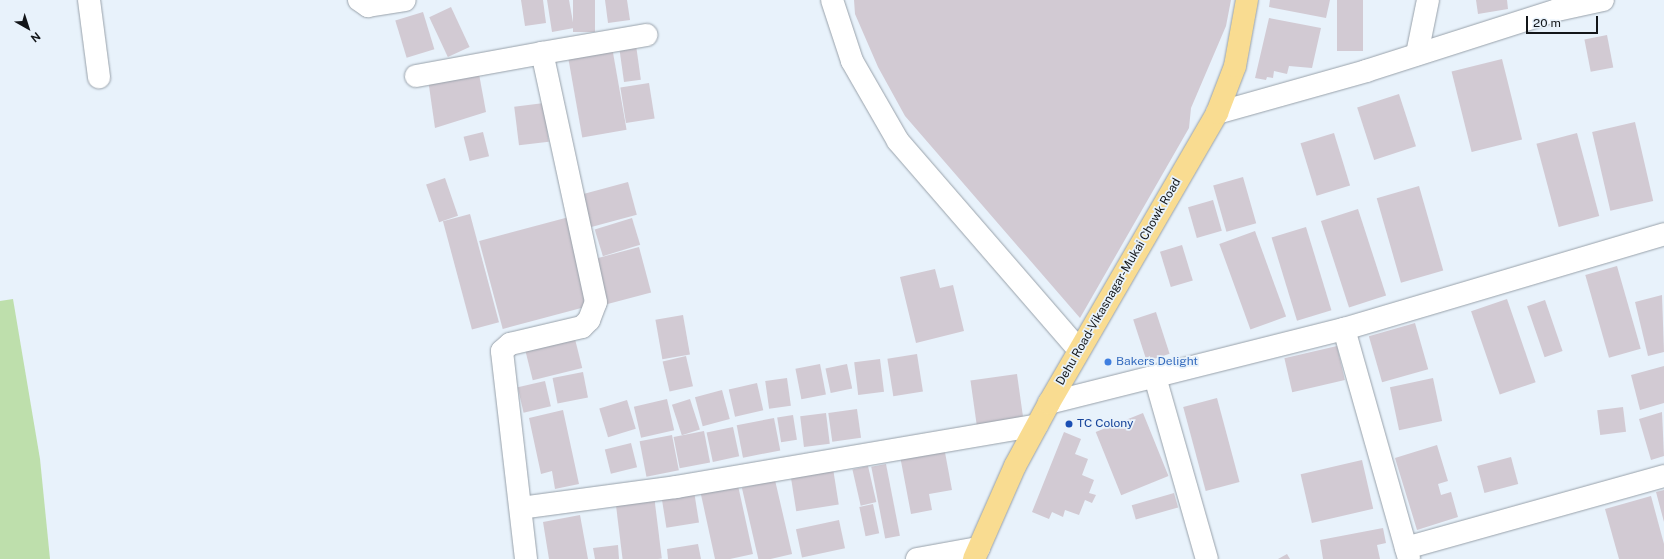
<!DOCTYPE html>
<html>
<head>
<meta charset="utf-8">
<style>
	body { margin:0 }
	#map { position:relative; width:1664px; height:559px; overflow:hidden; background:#e8f2fb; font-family:"Public Sans",sans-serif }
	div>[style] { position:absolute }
	.green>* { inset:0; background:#bedfac }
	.building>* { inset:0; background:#d2cad3; transform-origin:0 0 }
	.roads { filter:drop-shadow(0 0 1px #98a1aa) drop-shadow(0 0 1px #98a1aa) }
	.minor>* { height:22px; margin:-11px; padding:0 11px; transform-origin:11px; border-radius:11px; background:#fff }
	.major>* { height:22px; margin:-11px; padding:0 11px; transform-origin:11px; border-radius:11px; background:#f9dc91 }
	.dots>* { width:11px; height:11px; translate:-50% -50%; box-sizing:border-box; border:2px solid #e8f2fb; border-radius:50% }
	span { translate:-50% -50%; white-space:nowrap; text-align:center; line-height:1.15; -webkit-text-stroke:3.5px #e8f2fb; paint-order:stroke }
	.street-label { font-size:12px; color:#131619 }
	.shop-label { font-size:12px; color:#366cbe }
	.left { translate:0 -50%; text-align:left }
	.transit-label { font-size:12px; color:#164399 }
	.north { position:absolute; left:8px; top:8px; width:40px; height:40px; -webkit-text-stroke:3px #e8f2fb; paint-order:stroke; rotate:141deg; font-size:11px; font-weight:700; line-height:16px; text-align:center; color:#131619 }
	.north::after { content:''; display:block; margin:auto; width:14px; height:18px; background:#131619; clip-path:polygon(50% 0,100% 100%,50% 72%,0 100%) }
	.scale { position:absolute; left:1526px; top:16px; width:72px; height:18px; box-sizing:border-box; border:2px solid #131619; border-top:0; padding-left:5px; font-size:12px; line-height:14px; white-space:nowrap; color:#131619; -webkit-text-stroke:3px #e8f2fb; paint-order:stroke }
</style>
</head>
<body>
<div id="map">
	<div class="green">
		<div style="clip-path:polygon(13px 299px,40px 459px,50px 559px,0 559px,0 301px)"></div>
	</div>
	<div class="building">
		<div style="clip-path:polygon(521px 0,543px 0,546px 23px,525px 26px)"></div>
		<div style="clip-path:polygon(547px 0,569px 0,574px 28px,552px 32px)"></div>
		<div style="left:573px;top:0;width:22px;height:32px"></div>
		<div style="clip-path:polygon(605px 0,627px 0,630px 20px,608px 23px)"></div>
		<div style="clip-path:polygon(854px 0,1231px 0,1226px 26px,1191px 108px,1189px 128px,1080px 318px,905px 116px,878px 67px,855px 14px)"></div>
		<div style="clip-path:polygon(1270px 0,1330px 0,1326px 18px,1269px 7px)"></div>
		<div style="left:1337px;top:0;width:26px;height:51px"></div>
		<div style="clip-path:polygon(1476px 0,1507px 0,1508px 9px,1478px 14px)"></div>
		<div style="left:451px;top:7px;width:44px;height:24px;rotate:65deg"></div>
		<div style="left:423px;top:12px;width:39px;height:29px;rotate:73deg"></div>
		<div style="clip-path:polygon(1269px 18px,1321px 28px,1312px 68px,1289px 66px,1287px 74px,1274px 71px,1273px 78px,1267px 77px,1266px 80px,1255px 78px)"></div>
		<div style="left:1607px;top:35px;width:33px;height:23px;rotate:79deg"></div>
		<div style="left:636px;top:45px;width:35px;height:17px;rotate:82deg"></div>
		<div style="left:612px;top:47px;width:84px;height:45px;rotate:80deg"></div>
		<div style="left:1502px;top:59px;width:83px;height:52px;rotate:76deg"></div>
		<div style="clip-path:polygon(479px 74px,486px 112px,435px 128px,428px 79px)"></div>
		<div style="left:649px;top:83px;width:36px;height:29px;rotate:81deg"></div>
		<div style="left:1399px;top:94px;width:55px;height:44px;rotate:72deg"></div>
		<div style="left:544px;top:103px;width:39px;height:30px;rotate:83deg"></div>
		<div style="left:1635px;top:122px;width:81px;height:44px;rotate:77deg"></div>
		<div style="left:483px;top:132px;width:25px;height:20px;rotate:76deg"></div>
		<div style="left:1334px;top:133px;width:55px;height:35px;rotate:73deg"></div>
		<div style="left:1577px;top:133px;width:86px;height:42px;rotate:75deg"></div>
		<div style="left:1243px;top:177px;width:48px;height:31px;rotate:74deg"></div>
		<div style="left:445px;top:178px;width:40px;height:20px;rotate:71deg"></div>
		<div style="left:628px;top:182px;width:34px;height:49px;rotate:75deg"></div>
		<div style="left:1419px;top:186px;width:88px;height:44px;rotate:74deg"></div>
		<div style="left:1213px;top:200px;width:32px;height:26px;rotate:74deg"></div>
		<div style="left:1358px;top:209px;width:91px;height:39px;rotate:72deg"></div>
		<div style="left:470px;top:214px;width:112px;height:28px;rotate:75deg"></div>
		<div style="left:569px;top:217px;width:91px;height:93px;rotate:75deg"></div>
		<div style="left:632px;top:218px;width:28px;height:39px;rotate:73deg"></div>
		<div style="left:1306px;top:227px;width:87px;height:36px;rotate:73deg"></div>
		<div style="left:1255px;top:231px;width:91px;height:38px;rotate:70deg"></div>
		<div style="left:1182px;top:245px;width:37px;height:23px;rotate:73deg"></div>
		<div style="left:639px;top:247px;width:47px;height:47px;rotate:75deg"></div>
		<div style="left:1617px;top:266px;width:86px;height:33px;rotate:74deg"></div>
		<div style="clip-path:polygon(935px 269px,940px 288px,953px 285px,964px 331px,916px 343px,900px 277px)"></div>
		<div style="clip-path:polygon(1662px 295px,1664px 352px,1648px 356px,1635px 302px)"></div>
		<div style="left:1507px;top:299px;width:88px;height:38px;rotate:71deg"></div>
		<div style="left:1545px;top:300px;width:54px;height:19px;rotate:71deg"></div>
		<div style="left:1156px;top:312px;width:44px;height:24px;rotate:72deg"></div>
		<div style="left:683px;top:315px;width:40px;height:28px;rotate:80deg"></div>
		<div style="left:1415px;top:323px;width:48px;height:48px;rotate:74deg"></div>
		<div style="left:574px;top:335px;width:34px;height:51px;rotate:76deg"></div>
		<div style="left:1337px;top:346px;width:35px;height:54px;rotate:77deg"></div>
		<div style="left:917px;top:354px;width:38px;height:30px;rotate:81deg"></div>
		<div style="left:686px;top:356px;width:31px;height:24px;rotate:77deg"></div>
		<div style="left:880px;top:359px;width:33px;height:26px;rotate:83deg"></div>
		<div style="left:820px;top:364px;width:31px;height:25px;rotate:79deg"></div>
		<div style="left:847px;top:364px;width:25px;height:22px;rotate:78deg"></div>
		<div style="clip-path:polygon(1664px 366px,1664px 403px,1640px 410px,1631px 375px)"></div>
		<div style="left:583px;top:372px;width:26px;height:31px;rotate:79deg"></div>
		<div style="left:1017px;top:374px;width:48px;height:47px;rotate:82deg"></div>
		<div style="left:787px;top:378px;width:28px;height:22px;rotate:82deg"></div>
		<div style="left:1433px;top:378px;width:44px;height:44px;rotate:78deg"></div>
		<div style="left:545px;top:381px;width:26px;height:28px;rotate:77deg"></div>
		<div style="left:757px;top:383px;width:28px;height:29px;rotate:77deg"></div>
		<div style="left:722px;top:390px;width:30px;height:28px;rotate:75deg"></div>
		<div style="left:1217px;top:398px;width:87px;height:35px;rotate:75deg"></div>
		<div style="left:667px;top:399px;width:32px;height:34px;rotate:77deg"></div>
		<div style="left:690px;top:399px;width:32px;height:19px;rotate:72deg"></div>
		<div style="left:627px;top:400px;width:30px;height:29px;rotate:73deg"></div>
		<div style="left:1623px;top:407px;width:25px;height:26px;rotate:83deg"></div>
		<div style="left:857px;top:409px;width:29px;height:29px;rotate:82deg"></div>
		<div style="clip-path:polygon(563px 410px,579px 484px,555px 489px,552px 471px,541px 474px,529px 418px)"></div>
		<div style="clip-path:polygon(1662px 412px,1664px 456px,1651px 460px,1639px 419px)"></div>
		<div style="left:826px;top:413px;width:31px;height:26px;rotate:83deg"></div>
		<div style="left:1143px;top:413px;width:68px;height:51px;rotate:68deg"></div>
		<div style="left:793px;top:415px;width:25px;height:16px;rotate:81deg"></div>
		<div style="left:774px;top:418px;width:33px;height:38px;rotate:79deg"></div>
		<div style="left:733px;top:427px;width:30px;height:27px;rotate:78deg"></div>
		<div style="left:704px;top:431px;width:32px;height:31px;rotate:79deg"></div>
		<div style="clip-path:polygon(1064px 432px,1081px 439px,1075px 454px,1088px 459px,1082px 475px,1094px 480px,1089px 493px,1096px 495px,1092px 503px,1085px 500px,1079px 515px,1065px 510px,1063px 517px,1052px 512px,1049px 519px,1032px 512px)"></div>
		<div style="left:672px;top:435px;width:36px;height:33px;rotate:79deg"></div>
		<div style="left:631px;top:443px;width:25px;height:27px;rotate:76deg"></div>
		<div style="clip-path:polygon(1437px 445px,1448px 481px,1438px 484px,1441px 495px,1451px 492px,1458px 517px,1417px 530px,1395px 458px)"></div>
		<div style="clip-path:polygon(944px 447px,952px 490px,929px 494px,932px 510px,911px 514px,900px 456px)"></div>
		<div style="left:1511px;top:457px;width:28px;height:35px;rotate:75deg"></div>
		<div style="left:1362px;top:460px;width:50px;height:63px;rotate:77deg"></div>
		<div style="left:832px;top:462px;width:43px;height:43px;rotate:81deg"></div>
		<div style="left:886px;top:464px;width:73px;height:15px;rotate:79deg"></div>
		<div style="left:868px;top:466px;width:37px;height:16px;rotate:77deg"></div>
		<div style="left:775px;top:480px;width:76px;height:34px;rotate:77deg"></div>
		<div style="clip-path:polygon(737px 481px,753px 554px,730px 559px,715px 559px,700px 490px)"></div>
		<div style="clip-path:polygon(1664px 490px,1664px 522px,1656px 492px)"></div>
		<div style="left:694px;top:491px;width:32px;height:33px;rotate:81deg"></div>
		<div style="left:1174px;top:493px;width:15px;height:44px;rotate:74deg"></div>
		<div style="left:654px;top:495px;width:64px;height:39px;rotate:83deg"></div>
		<div style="clip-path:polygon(1651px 496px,1664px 544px,1664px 559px,1619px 559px,1605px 509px)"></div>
		<div style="left:873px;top:504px;width:30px;height:14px;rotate:78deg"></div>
		<div style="clip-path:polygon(580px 515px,588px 559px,549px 559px,543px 522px)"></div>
		<div style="left:839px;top:520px;width:29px;height:44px;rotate:78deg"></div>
		<div style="clip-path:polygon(1383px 528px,1386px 543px,1377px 545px,1380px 559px,1323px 559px,1320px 540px)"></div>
		<div style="clip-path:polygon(698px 544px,701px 559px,668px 559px,667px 549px)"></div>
		<div style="clip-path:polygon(618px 545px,619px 559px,595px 559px,593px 548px)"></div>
		<div style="clip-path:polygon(1287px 554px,1290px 559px,1278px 559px)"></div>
	</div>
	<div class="roads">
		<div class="minor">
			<div style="left:89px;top:0;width:78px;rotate:82.6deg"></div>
			<div style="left:359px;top:0;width:11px;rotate:34deg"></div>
			<div style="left:368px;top:6px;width:37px;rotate:-9deg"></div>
			<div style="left:832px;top:0;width:64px;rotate:71.8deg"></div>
			<div style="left:852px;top:61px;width:92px;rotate:60.1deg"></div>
			<div style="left:898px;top:141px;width:276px;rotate:49.1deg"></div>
			<div style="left:1417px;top:54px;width:55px;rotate:-78.5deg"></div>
			<div style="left:416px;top:76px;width:128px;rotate:-10.3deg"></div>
			<div style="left:1217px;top:113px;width:155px;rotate:-15.7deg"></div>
			<div style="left:1366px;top:71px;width:201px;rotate:-17.7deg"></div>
			<div style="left:1557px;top:10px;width:47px;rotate:-12.3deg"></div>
			<div style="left:1344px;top:329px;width:239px;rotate:74.2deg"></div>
			<div style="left:1155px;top:377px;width:189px;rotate:74.1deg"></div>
			<div style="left:1049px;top:403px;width:304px;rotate:-14.1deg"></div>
			<div style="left:1344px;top:329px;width:334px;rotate:-16.5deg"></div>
			<div style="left:521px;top:508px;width:156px;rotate:-7.7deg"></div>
			<div style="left:676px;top:487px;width:366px;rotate:-9.7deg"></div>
			<div style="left:1406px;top:548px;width:268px;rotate:-15.6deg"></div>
			<div style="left:526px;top:559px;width:209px;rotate:-96.6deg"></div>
			<div style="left:502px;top:351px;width:11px;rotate:-41deg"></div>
			<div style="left:510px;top:344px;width:74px;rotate:-13.3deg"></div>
			<div style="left:582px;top:327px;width:10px;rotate:-45deg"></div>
			<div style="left:589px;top:320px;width:19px;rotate:-69deg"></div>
			<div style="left:596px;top:302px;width:255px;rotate:-102.2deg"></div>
			<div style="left:542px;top:53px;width:106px;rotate:-9.8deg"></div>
			<div style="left:917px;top:559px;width:63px;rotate:-10.1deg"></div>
		</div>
		<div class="major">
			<div style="left:974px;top:559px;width:102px;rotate:-66.2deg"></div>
			<div style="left:1015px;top:466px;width:72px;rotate:-61.6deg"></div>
			<div style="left:1049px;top:403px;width:335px;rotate:-59.9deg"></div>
			<div style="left:1217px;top:113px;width:50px;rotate:-69deg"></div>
			<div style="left:1235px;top:66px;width:67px;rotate:-79.7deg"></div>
		</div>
	</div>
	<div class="dots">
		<div style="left:1108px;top:362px;background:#3f7fe0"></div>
		<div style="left:1069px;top:424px;background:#1a4fb4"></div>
	</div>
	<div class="street-label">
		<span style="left:1119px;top:282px;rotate:-60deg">Dehu Road-Vikasnagar-Mukai Chowk Road</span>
	</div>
	<div class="shop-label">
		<span class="left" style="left:1116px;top:362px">Bakers Delight</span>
	</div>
	<div class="transit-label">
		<span class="left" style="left:1077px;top:424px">TC Colony</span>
	</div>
	<div class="north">N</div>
	<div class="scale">20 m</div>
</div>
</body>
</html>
